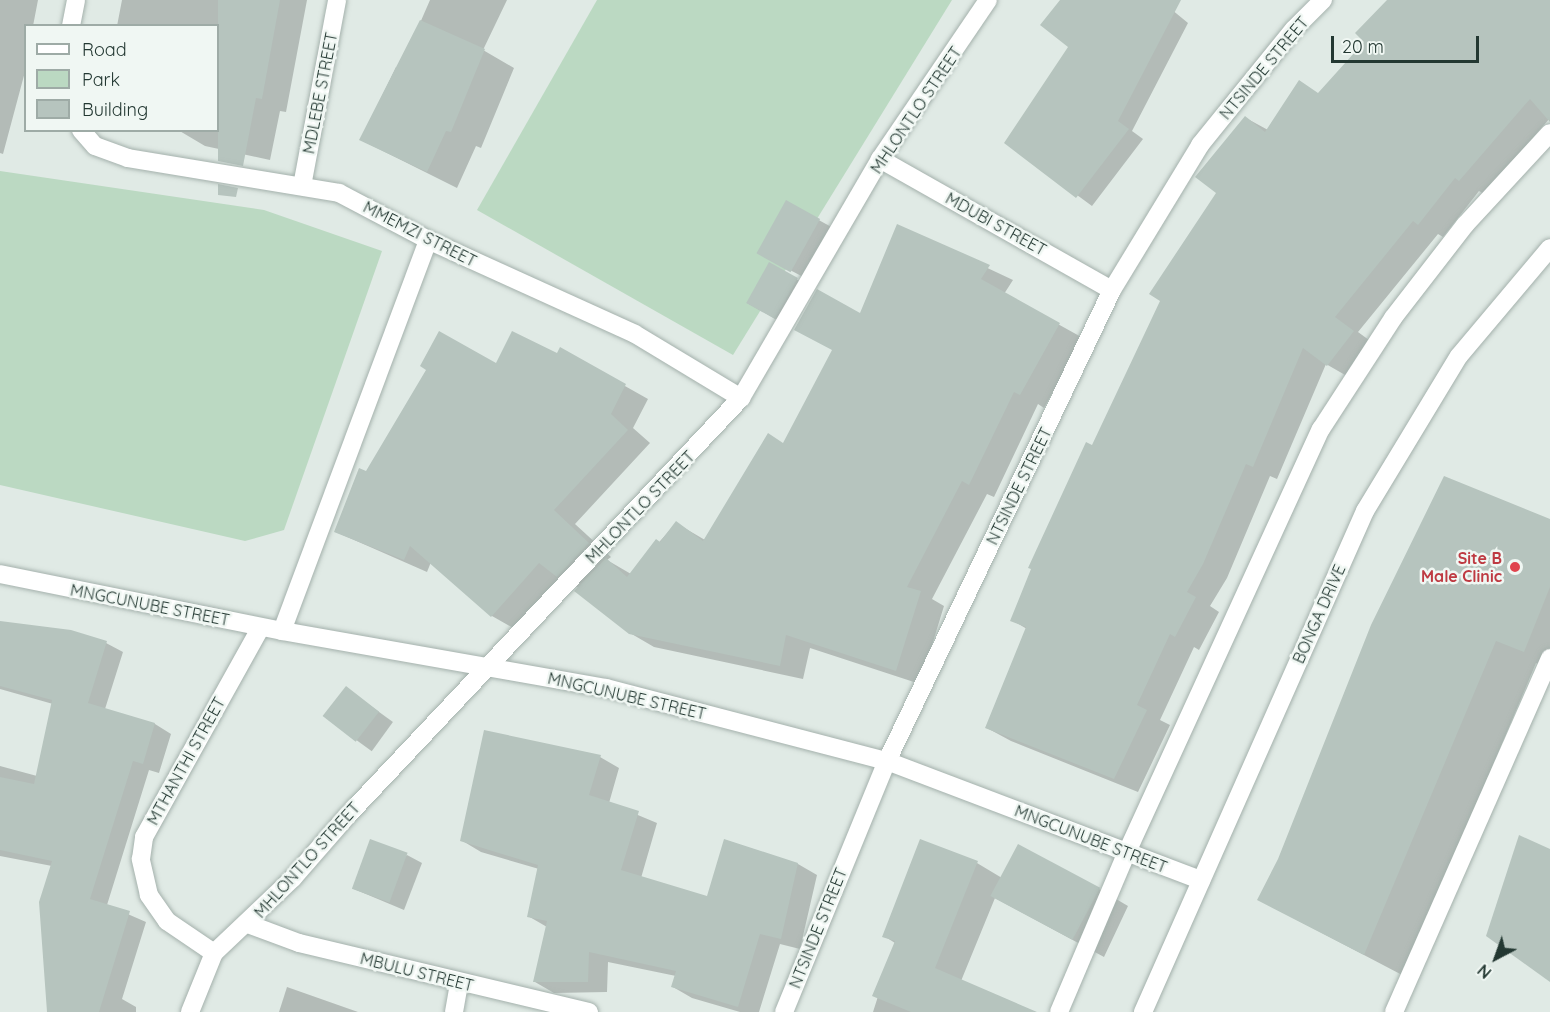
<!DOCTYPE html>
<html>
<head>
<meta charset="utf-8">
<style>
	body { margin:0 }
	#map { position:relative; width:1550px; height:1012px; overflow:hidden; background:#e0eae5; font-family:Quicksand,sans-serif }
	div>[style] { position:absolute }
	.green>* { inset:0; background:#bbd9c2 }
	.shadow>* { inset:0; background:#0003; transform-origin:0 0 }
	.building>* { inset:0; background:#b6c4be; transform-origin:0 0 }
	.roads { filter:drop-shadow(0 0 2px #a4b1ac) drop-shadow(0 0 2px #a4b1ac) }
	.minor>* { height:18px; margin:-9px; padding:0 9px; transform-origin:9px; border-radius:9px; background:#fff }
	.dots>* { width:16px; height:16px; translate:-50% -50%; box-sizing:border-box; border:3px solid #f0f7f3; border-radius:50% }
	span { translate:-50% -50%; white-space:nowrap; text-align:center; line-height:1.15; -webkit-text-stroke:5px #f0f7f3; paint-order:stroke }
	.street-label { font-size:16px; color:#233832 }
	.health-label { font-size:16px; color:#be3a42; font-weight:700 }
	.right { translate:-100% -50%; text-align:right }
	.legend { position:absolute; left:24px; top:24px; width:195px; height:108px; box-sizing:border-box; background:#f0f7f3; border:2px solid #9eaba6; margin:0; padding:8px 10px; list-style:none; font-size:18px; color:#233832 }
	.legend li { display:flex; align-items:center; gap:12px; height:30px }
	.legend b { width:30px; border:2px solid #9eaba6 }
	.north { position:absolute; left:1466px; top:928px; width:60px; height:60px; -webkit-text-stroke:4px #f0f7f3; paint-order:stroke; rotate:221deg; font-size:16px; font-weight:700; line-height:24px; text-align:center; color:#233832 }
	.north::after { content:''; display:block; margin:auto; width:21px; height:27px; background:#233832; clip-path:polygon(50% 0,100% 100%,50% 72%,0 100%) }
	.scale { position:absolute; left:1331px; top:36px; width:148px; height:27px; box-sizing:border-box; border:3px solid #233832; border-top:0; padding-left:8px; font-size:18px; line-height:21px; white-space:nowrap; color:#233832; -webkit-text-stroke:4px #f0f7f3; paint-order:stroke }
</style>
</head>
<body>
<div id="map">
	<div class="green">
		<div style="clip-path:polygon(597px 0,952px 0,733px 355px,477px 210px)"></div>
		<div style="clip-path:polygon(0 171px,264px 210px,382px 251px,284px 530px,245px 541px,0 485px)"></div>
	</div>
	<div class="shadow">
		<div style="clip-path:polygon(0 0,38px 0,33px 26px,26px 26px,26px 68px,3px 154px,0 153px)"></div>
		<div style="clip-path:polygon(122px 0,307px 0,286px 112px,280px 111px,270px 160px,205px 146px,178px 130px,218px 130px,218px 26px,117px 26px)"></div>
		<div style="clip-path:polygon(430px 0,507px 0,483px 50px,514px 68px,481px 148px,476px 146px,457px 188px,361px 140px,396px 67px,400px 69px)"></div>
		<div style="clip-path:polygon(1061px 0,1160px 0,1188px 23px,1132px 131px,1143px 139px,1092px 206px,1006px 143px,1070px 46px)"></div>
		<div style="clip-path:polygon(1389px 0,1550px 0,1550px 118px,1484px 194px,1479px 191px,1443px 237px,1438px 234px,1358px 332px,1377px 346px,1352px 379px,1326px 364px,1277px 479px,1270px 476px,1227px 578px,1210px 606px,1219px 612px,1199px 650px,1194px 647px,1160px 720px,1170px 725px,1138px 792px,1011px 741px,987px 728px,1027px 629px,1012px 620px,1218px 193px,1246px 118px,1268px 130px,1319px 94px,1366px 42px)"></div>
		<div style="clip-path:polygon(786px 202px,835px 229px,807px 279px,773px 261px)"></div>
		<div style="clip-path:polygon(898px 226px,1013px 280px,1004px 294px,1083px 338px,1044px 408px,1038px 404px,994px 497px,987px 494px,932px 599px,944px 606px,920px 684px,810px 648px,803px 679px,654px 647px,630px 633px,579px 588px,561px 578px,515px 629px,492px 616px,431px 562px,427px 572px,336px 532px,367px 473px,497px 365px,558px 355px,561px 350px,648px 399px,633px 428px,650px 443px,575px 524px,611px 557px,607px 560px,631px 574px,676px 523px,705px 540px,784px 444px,860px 315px)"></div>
		<div style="left:770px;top:264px;width:48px;height:45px;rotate:30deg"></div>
		<div style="clip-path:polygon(1550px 520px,1550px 668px,1536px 663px,1404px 976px,1259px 900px)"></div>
		<div style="clip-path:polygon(0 622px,106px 643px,123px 652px,105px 709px,155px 724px,171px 734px,159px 773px,149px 770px,107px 905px,146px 922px,122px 999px,136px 1007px,136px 1012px,49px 1012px,52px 866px,0 856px,0 766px,37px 776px,53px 704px,0 689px)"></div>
		<div style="left:346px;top:688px;width:58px;height:36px;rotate:36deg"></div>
		<div style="clip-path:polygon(600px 757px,619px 768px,609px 803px,657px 823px,641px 878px,708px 898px,725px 840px,798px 864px,817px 875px,800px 949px,780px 944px,759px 1012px,740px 1012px,692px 998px,673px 987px,676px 976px,608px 962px,607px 992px,554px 993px,535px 982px,547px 927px,528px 916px,539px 869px,481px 852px,461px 840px)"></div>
		<div style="clip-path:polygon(407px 855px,422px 863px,404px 910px,354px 889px)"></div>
		<div style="clip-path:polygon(977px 863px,1002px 878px,1099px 889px,1128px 906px,1104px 957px,995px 898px,961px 981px,1032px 1012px,873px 1012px,895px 943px,884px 936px)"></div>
		<div style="clip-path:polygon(287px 987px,358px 1012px,279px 1012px)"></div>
	</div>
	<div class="building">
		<div style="clip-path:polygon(218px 0,280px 0,262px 99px,256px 98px,243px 166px,218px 161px)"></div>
		<div style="clip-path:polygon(1060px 0,1181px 0,1118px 121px,1129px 129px,1076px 198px,1004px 143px,1068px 47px,1040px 25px)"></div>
		<div style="clip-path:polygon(1387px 0,1550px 0,1550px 122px,1530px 99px,1459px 181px,1455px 178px,1418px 225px,1413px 221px,1335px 317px,1354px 331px,1327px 366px,1303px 348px,1253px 467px,1246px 464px,1203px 564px,1187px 592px,1196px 597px,1175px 637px,1170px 634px,1137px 705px,1147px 710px,1114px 779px,985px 728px,1026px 627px,1010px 621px,1031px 569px,1028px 568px,1086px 442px,1092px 445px,1160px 301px,1149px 294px,1216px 193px,1195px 177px,1245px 116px,1265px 132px,1299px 80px,1318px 93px,1364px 42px,1355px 33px)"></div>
		<div style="clip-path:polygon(420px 20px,485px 49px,451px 132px,446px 131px,427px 172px,359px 140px)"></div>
		<div style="clip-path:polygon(218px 184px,238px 188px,236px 197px,218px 195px)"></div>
		<div style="left:786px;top:200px;width:39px;height:61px;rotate:29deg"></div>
		<div style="clip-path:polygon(897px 224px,990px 265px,981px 279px,1060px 323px,1020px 395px,1014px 392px,969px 485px,962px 481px,907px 587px,921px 591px,896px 671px,786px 635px,780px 666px,629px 634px,574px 591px,606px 558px,627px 577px,656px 539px,660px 542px,676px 521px,703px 541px,768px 433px,783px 443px,832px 350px,794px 330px,817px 289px,860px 313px)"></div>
		<div style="left:769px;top:262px;width:33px;height:47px;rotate:29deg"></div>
		<div style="clip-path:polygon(439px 331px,496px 363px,512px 331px,557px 353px,560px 347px,626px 384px,611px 414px,628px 430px,554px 510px,589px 543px,557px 577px,539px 563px,491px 617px,410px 546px,404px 560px,334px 532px,359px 468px,366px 471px,426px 370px,420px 366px)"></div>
		<div style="clip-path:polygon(1444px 476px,1550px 519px,1550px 587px,1524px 652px,1496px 641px,1364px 955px,1257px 900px,1278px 859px,1371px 625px)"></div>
		<div style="clip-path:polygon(0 621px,71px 630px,107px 641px,88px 703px,155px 723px,143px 764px,133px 761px,90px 899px,130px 911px,99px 1012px,47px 1012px,39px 902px,52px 861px,0 850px,0 777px,34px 784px,52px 700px,0 686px)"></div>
		<div style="left:346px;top:686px;width:42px;height:38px;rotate:38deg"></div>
		<div style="clip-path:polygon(484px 730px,601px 755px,589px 795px,639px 811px,621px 870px,707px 896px,724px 839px,798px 863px,781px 939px,760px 934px,738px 1007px,671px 987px,676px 971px,589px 952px,588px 982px,533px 982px,547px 921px,527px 917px,538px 865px,460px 841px)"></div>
		<div style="clip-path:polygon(1519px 835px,1550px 849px,1550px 982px,1486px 936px)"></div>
		<div style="left:370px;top:839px;width:40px;height:53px;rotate:20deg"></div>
		<div style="clip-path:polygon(920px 839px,978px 861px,935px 968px,1037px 1012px,911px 1012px,872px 996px,895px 941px,882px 937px)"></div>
		<div style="left:1018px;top:844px;width:93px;height:59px;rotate:28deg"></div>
	</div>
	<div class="roads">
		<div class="minor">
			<div style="left:71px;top:26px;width:26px;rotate:-79deg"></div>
			<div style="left:81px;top:130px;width:21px;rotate:49deg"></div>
			<div style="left:95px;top:146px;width:35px;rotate:20deg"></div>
			<div style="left:128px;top:158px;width:214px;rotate:9.4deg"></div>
			<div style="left:339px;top:193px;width:101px;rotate:27.8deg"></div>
			<div style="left:428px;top:240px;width:227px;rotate:24.4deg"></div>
			<div style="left:635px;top:334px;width:124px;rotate:31.1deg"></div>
			<div style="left:880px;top:159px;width:266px;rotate:29.5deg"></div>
			<div style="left:302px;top:186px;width:189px;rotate:-79.3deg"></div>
			<div style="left:0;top:574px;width:288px;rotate:11.4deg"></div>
			<div style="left:282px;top:631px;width:329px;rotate:10deg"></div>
			<div style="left:606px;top:688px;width:290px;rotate:14.6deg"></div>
			<div style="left:887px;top:761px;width:336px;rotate:20.8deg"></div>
			<div style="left:282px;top:631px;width:417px;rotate:-69.5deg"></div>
			<div style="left:248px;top:924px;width:54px;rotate:20.4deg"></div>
			<div style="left:299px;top:943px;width:298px;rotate:13.4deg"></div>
			<div style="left:214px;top:953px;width:57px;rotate:-145.8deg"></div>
			<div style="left:167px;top:921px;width:32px;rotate:-125deg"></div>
			<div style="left:149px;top:895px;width:37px;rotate:-103deg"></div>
			<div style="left:141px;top:859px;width:22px;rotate:-82deg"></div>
			<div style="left:144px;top:837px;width:240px;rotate:-60.9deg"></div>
			<div style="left:190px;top:1012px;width:64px;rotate:-67.9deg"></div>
			<div style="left:214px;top:953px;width:109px;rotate:-43.5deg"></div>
			<div style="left:293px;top:878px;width:84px;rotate:-48.9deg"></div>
			<div style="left:348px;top:815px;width:573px;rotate:-46.7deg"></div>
			<div style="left:741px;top:398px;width:276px;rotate:-59.8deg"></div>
			<div style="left:880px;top:159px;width:192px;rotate:-55.8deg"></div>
			<div style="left:454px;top:1012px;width:29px;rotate:-80deg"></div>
			<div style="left:784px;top:1012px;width:271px;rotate:-67.7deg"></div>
			<div style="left:887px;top:761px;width:522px;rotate:-64.47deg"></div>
			<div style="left:1112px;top:290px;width:170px;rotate:-58.7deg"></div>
			<div style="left:1200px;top:145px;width:149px;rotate:-51deg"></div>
			<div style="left:1294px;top:29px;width:41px;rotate:-45deg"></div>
			<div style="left:1059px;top:1012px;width:174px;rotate:-67deg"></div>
			<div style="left:1127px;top:852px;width:465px;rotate:-65.4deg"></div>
			<div style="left:1321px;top:429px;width:132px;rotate:-57deg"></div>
			<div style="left:1393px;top:318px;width:118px;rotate:-52.3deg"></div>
			<div style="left:1465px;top:225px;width:125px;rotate:-47.3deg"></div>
			<div style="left:1143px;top:1012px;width:548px;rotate:-66.1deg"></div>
			<div style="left:1365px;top:511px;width:181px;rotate:-58.8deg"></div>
			<div style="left:1459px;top:356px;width:141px;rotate:-49.9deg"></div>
			<div style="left:1394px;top:1012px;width:387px;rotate:-66.2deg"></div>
		</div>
	</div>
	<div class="dots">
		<div style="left:1515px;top:567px;background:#e0444e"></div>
	</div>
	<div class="street-label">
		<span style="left:1264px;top:68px;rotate:-50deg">NTSINDE STREET</span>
		<span style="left:320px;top:93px;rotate:-79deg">MDLEBE STREET</span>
		<span style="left:916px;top:110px;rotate:-56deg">MHLONTLO STREET</span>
		<span style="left:996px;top:224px;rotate:29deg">MDUBI STREET</span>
		<span style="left:420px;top:234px;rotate:27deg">MMEMZI STREET</span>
		<span style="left:1019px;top:486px;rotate:-64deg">NTSINDE STREET</span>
		<span style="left:640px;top:507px;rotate:-46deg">MHLONTLO STREET</span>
		<span style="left:150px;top:605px;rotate:11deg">MNGCUNUBE STREET</span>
		<span style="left:1319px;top:614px;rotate:-66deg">BONGA DRIVE</span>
		<span style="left:627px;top:696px;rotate:13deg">MNGCUNUBE STREET</span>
		<span style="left:186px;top:761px;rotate:-61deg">MTHANTHI STREET</span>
		<span style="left:1091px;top:839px;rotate:21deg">MNGCUNUBE STREET</span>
		<span style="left:307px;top:860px;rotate:-48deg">MHLONTLO STREET</span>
		<span style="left:818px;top:928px;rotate:-68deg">NTSINDE STREET</span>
		<span style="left:417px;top:972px;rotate:14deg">MBULU STREET</span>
	</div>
	<div class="health-label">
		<span class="right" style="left:1502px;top:567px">Site B<br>Male Clinic</span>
	</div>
	<ul class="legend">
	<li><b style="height:8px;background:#fff"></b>Road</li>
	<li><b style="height:16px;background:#bbd9c2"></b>Park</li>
	<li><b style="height:16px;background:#b6c4be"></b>Building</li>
	</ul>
	<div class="north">N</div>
	<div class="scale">20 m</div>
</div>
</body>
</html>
